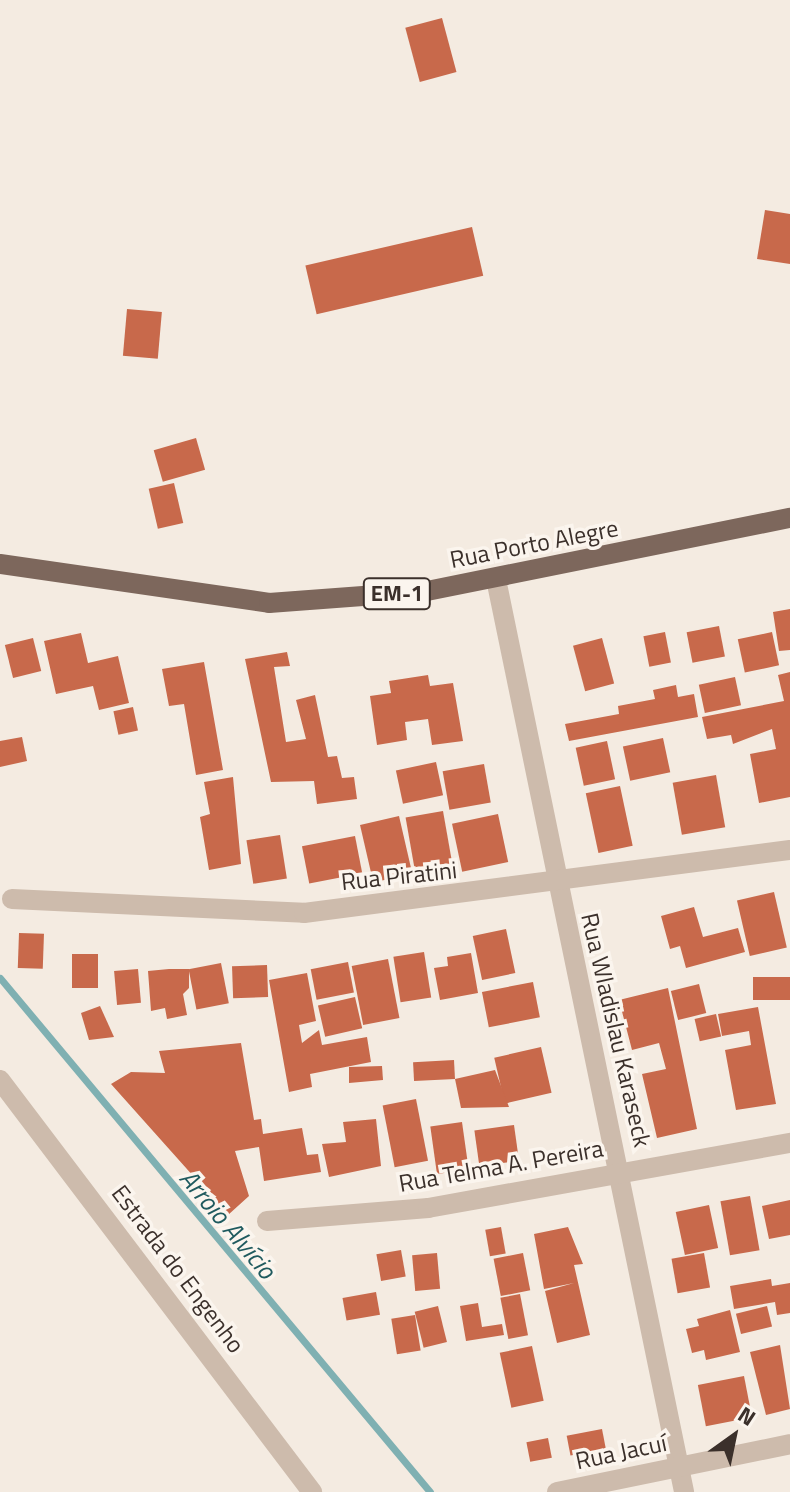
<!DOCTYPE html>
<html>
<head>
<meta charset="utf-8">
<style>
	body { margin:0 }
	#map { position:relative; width:790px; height:1492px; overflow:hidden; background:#f4ebe1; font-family:"Titillium Web",sans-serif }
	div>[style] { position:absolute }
	.stream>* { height:7px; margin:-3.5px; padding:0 3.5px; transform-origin:3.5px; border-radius:3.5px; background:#7fb0b2 }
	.building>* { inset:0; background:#c8694b; transform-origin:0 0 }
	.street>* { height:20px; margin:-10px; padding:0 10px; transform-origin:10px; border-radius:10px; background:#cdbbac }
	.primary>* { height:20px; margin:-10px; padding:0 10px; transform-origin:10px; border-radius:10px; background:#7d675c }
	span { translate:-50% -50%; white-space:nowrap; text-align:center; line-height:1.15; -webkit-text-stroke:7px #fbf5ee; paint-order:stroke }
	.shield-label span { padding:2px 6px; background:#fbf5ee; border:2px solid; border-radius:6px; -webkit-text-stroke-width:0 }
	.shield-label { font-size:22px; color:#3b302b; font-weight:700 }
	.street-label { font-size:24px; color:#3b302b }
	.water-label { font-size:26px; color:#1f5a5e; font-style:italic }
	.north { position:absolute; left:694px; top:1396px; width:80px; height:80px; -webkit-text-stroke:6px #fbf5ee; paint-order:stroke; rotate:33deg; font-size:22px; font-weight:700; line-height:32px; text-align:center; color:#3b302b }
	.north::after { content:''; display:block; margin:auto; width:28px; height:36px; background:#3b302b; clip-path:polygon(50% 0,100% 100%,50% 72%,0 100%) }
</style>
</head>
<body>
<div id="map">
	<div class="stream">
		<div style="left:0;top:978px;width:670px;rotate:50.08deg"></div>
	</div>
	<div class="building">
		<div style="left:442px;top:18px;width:56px;height:38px;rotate:75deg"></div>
		<div style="clip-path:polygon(765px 210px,790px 214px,790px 264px,757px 259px)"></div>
		<div style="left:472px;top:227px;width:50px;height:171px;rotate:77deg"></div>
		<div style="left:127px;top:309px;width:35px;height:47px;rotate:5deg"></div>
		<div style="left:196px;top:438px;width:33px;height:44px;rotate:74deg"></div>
		<div style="left:174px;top:483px;width:41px;height:26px;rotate:77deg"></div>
		<div style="clip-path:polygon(790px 609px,790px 650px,779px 651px,773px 612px)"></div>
		<div style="left:719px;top:626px;width:31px;height:33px;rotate:79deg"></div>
		<div style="left:665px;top:632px;width:31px;height:22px;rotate:79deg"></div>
		<div style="left:772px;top:632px;width:34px;height:35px;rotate:78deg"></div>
		<div style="clip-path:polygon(81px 633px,88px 663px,118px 656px,129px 703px,99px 710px,93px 686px,56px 694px,44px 641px)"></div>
		<div style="left:33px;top:638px;width:34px;height:29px;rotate:76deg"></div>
		<div style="left:602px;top:638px;width:47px;height:30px;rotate:75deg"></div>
		<div style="clip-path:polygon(287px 652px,290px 666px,274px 667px,286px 742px,306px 739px,296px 700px,315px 695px,328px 757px,337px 756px,342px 778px,354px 777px,357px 799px,317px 804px,314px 781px,271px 782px,245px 659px)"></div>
		<div style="clip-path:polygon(204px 662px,223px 770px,196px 775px,184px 704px,169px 706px,162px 669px)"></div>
		<div style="clip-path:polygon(790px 672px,790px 797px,759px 803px,750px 754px,776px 749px,772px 729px,733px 744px,731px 735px,707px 739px,702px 717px,784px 701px,778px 675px)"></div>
		<div style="clip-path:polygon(428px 675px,430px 686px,453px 683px,463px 741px,432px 745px,428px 719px,405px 722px,407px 740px,377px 745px,370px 696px,391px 693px,389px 681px)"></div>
		<div style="left:735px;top:677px;width:29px;height:37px;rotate:78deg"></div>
		<div style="clip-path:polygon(676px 685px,678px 697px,694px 694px,698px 717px,569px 741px,565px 724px,619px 714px,618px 706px,655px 699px,653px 690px)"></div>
		<div style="left:133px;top:707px;width:24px;height:20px;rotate:78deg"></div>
		<div style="clip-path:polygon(22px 737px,27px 761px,0 767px,0 741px)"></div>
		<div style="left:663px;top:738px;width:35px;height:41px;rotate:78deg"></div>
		<div style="left:607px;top:741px;width:39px;height:32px;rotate:78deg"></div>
		<div style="left:436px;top:762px;width:34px;height:41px;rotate:78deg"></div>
		<div style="left:484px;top:764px;width:39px;height:42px;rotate:80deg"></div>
		<div style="left:716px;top:775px;width:53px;height:44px;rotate:80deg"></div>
		<div style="clip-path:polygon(233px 777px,241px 864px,209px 870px,200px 817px,210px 814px,204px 782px)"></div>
		<div style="left:620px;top:786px;width:61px;height:35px;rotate:78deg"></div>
		<div style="left:443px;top:811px;width:61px;height:38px;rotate:80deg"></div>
		<div style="left:498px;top:814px;width:49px;height:47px;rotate:78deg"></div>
		<div style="left:399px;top:816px;width:59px;height:40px;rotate:77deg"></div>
		<div style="left:280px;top:835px;width:44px;height:34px;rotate:81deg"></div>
		<div style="left:355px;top:836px;width:38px;height:54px;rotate:79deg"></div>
		<div style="left:774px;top:892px;width:57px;height:38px;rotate:77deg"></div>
		<div style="clip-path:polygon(694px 907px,703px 937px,738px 928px,745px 952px,686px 968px,680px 946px,670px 949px,661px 916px)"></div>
		<div style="left:506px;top:929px;width:45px;height:34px;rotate:78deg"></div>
		<div style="left:19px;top:933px;width:25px;height:35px;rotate:2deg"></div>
		<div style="left:424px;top:952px;width:46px;height:31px;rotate:81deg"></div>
		<div style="clip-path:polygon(471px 953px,478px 993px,440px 1000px,434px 968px,448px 966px,447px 957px)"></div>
		<div style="left:72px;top:954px;width:26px;height:34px"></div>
		<div style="left:388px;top:959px;width:60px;height:37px;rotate:79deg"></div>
		<div style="left:348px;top:962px;width:31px;height:38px;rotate:79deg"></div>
		<div style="left:221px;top:963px;width:41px;height:33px;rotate:79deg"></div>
		<div style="left:267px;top:965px;width:32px;height:35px;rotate:88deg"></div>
		<div style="left:138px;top:969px;width:34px;height:24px;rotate:85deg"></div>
		<div style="clip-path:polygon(169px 969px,189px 969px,189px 988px,183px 994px,187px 1015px,167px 1019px,165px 1008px,151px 1011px,148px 971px)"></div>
		<div style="clip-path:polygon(307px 973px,316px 1021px,299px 1025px,302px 1043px,319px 1030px,322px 1045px,367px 1037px,371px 1062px,310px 1074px,312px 1087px,289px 1092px,269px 980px)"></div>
		<div style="left:790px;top:977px;width:23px;height:37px;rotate:90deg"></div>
		<div style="left:533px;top:982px;width:36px;height:52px;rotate:79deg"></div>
		<div style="left:699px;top:984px;width:30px;height:29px;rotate:76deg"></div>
		<div style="clip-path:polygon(668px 988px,697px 1129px,657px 1138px,642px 1074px,666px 1069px,659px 1043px,632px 1050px,619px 1000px)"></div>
		<div style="left:355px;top:997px;width:32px;height:38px;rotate:77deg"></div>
		<div style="clip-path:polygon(100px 1006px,114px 1037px,89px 1040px,81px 1013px)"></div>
		<div style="clip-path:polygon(758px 1007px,776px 1104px,736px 1110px,725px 1050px,751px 1045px,749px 1031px,722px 1036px,718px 1014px)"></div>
		<div style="left:716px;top:1014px;width:23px;height:22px;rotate:77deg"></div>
		<div style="clip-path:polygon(241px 1043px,254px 1120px,261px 1119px,263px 1134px,302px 1128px,307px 1155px,318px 1154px,321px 1172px,264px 1181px,259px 1147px,235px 1151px,249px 1196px,228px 1215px,111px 1084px,131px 1072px,165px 1073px,159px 1051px)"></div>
		<div style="left:541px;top:1047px;width:47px;height:48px;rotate:77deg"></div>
		<div style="left:454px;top:1060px;width:19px;height:41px;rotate:87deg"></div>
		<div style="clip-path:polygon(382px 1066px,383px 1080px,349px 1083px,349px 1067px)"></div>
		<div style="clip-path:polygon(495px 1070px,509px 1107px,461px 1108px,455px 1079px)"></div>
		<div style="left:416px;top:1099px;width:63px;height:34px;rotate:79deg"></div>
		<div style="clip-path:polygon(376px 1119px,381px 1166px,329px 1177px,322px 1144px,346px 1142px,343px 1122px)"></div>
		<div style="left:462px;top:1122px;width:48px;height:32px;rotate:82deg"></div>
		<div style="left:514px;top:1125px;width:36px;height:40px;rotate:82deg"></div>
		<div style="left:750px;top:1196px;width:55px;height:30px;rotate:80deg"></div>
		<div style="clip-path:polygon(790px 1200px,790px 1235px,769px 1239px,762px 1206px)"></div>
		<div style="left:709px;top:1205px;width:44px;height:34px;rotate:78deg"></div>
		<div style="left:501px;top:1227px;width:27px;height:16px;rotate:80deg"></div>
		<div style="clip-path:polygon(568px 1227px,583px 1264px,574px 1265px,590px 1335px,557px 1343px,545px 1291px,574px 1283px,544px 1289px,534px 1234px)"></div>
		<div style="left:401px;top:1250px;width:27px;height:25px;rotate:80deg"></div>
		<div style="left:437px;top:1253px;width:36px;height:25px;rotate:85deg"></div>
		<div style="left:523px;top:1253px;width:38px;height:30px;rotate:79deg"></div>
		<div style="left:704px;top:1253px;width:35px;height:33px;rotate:80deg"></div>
		<div style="clip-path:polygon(771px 1279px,772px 1286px,790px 1283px,790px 1313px,777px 1315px,775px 1302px,734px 1309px,730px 1286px)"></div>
		<div style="left:376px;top:1292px;width:23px;height:34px;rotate:80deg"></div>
		<div style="left:520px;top:1294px;width:42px;height:20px;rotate:79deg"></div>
		<div style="clip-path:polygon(478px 1303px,482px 1327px,502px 1324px,504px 1335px,466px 1341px,460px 1306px)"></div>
		<div style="left:438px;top:1306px;width:37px;height:24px;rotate:76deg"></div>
		<div style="left:767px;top:1306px;width:21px;height:32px;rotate:76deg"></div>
		<div style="clip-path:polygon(730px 1310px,740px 1352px,706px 1360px,704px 1350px,692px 1353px,686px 1329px,699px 1326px,697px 1319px)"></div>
		<div style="left:415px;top:1315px;width:36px;height:24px;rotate:81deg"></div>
		<div style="clip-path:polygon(780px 1345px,790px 1409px,766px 1415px,750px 1352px)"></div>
		<div style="left:532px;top:1346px;width:56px;height:33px;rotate:78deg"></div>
		<div style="left:744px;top:1376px;width:42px;height:47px;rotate:79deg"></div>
		<div style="left:602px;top:1429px;width:20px;height:36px;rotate:79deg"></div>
		<div style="left:548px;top:1438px;width:20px;height:22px;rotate:79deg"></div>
	</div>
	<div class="street">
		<div style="left:496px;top:579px;width:932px;rotate:78.36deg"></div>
		<div style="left:12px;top:899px;width:292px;rotate:2.7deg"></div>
		<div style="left:304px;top:913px;width:490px;rotate:-7.4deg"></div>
		<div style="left:0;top:1080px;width:517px;rotate:52.86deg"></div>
		<div style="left:267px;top:1221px;width:162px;rotate:-4.6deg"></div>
		<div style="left:428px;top:1208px;width:368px;rotate:-10.2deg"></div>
		<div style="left:557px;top:1492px;width:238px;rotate:-11.6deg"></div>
	</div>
	<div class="primary">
		<div style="left:0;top:564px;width:272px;rotate:8.2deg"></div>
		<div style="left:269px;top:603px;width:158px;rotate:-4.3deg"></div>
		<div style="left:427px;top:591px;width:370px;rotate:-11.4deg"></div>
	</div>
	<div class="shield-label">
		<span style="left:397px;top:594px">EM-1</span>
	</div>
	<div class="street-label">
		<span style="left:534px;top:544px;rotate:-11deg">Rua Porto Alegre</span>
		<span style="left:399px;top:876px;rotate:-6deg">Rua Piratini</span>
		<span style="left:616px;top:1030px;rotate:77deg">Rua Wladislau Karaseck</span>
		<span style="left:501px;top:1166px;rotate:-10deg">Rua Telma A. Pereira</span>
		<span style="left:178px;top:1269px;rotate:53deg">Estrada do Engenho</span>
		<span style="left:621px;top:1452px;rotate:-12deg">Rua Jacuí</span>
	</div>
	<div class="water-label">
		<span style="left:228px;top:1224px;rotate:50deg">Arroio Alvício</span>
	</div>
	<div class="north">N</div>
</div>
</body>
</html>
